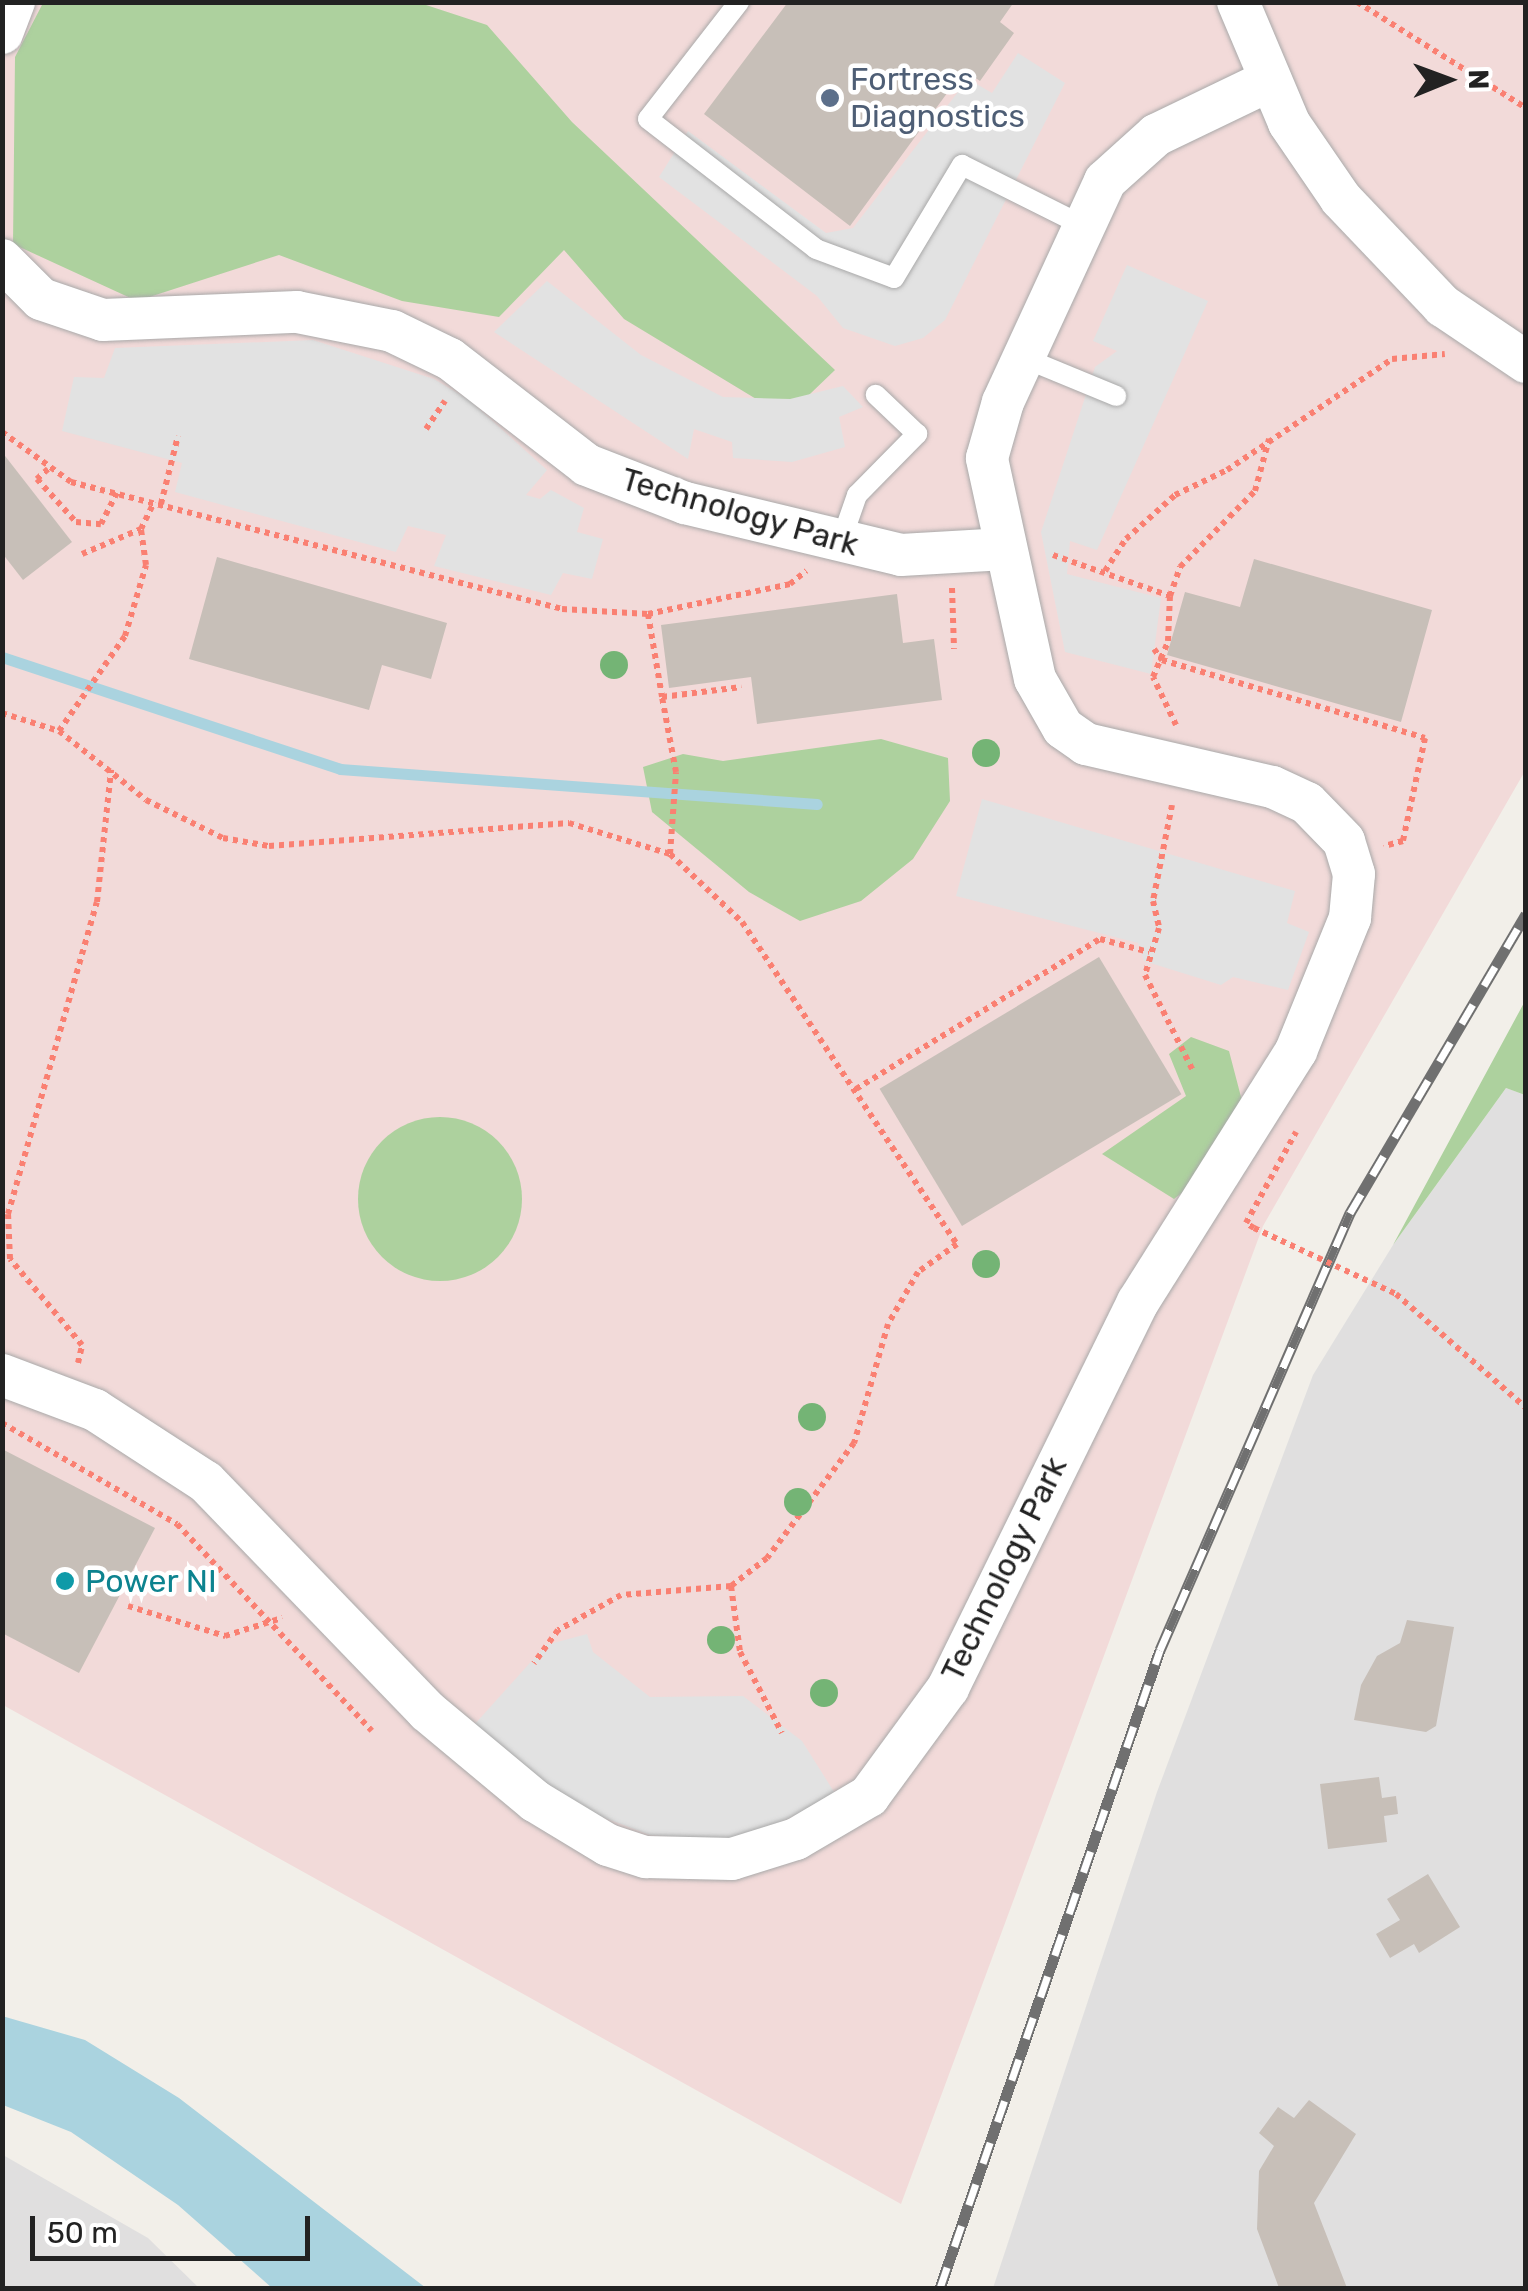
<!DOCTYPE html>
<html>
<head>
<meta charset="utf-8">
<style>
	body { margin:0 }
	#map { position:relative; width:1528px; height:2291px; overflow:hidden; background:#f2efe9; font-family:Rubik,sans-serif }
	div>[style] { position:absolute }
	.residential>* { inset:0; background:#e0dfdf }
	.commercial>* { inset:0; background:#f2dad9 }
	.forest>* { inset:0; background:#add19e }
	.round { border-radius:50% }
	.parking>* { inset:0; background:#e2e2e2 }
	.water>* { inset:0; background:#aad3df }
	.stream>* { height:11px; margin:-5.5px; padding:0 5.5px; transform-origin:5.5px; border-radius:5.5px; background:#aad3df }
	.building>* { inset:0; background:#c7bfb8; transform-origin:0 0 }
	.path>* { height:6px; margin-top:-3px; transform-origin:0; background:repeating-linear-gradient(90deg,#fa8072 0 5px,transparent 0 10px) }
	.roads { filter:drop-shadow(0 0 2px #a9a9a9) drop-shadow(0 0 2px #a9a9a9) }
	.service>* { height:20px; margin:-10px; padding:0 10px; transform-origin:10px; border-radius:10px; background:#fff }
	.minor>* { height:42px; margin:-21px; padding:0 21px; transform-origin:21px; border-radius:21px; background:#fff }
	.rail>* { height:11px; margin-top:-5.5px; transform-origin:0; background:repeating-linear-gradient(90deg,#fff 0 22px,#707070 0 44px); box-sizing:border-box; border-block:2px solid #707070 }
	.path-bridge>* { height:6px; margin-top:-3px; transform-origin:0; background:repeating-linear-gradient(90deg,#fa8072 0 5px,transparent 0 10px) }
	.trees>* { width:28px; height:28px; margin:-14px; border-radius:50%; background:#74b475 }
	.dots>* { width:28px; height:28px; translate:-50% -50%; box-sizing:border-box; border:5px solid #fff; border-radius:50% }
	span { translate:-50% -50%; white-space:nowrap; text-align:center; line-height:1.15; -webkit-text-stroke:9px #fff; paint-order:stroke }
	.service-label { font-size:32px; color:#4e5e75 }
	.left { translate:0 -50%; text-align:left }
	.street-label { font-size:32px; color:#222 }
	.culture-label { font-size:32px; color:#0d838f }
	.frame { position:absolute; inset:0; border:5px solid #222; pointer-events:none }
	.north { position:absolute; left:1398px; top:30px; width:100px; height:100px; -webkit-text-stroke:8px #fff; paint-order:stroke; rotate:89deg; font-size:28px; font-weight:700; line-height:40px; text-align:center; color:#222 }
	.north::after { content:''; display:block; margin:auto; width:35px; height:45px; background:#222; clip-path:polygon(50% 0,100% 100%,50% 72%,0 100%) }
	.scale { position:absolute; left:30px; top:2216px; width:280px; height:45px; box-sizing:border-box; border:5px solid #222; border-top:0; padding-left:12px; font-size:30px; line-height:35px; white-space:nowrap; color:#222; -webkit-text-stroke:8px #fff; paint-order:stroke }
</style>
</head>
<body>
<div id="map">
	<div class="residential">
		<div style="clip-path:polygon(1506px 1088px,1525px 1095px,1525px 2288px,993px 2288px,1157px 1792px,1313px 1375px,1393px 1245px)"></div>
		<div style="clip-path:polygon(3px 2155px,148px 2238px,199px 2288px,3px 2288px)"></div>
	</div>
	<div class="commercial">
		<div style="clip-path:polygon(3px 3px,1525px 3px,1525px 771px,1263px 1226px,901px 2204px,3px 1705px)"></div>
	</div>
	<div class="forest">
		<div style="clip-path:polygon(43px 3px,420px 3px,487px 25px,572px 122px,835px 370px,786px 417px,624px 319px,564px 250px,499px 317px,402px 301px,279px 255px,137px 301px,13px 244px,15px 57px)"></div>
		<div style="clip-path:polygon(881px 739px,948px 758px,950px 801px,913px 859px,861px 901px,800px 921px,749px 892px,652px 812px,643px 767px,683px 754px,723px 761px)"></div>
		<div style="clip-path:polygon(1525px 1001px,1525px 1095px,1506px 1088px,1393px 1245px)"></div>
		<div style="clip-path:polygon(1191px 1037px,1229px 1051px,1246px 1116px,1216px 1166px,1174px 1199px,1102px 1154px,1186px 1096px,1169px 1054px)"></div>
		<div class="round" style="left:358px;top:1117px;width:164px;height:164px"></div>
	</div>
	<div class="parking">
		<div style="clip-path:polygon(1018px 53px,1065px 83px,945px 320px,923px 338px,895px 346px,843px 328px,817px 296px,659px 177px,688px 131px,826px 233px,853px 228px,968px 79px,992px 93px)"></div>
		<div style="clip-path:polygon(1127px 265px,1208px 301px,1097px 550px,1070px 541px,1067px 574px,1161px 598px,1151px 674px,1065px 652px,1041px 532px,1095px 367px,1117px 351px,1093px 341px)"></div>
		<div style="clip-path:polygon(547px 281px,641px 355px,723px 397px,790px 399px,843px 386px,863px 407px,839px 417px,845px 447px,792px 462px,733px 458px,732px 442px,694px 429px,688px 459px,494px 332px)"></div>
		<div style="clip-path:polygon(313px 340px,434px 379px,469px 400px,547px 470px,526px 495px,540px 499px,551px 490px,584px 508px,577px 532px,603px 539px,592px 579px,563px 573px,551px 595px,434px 566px,446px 535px,408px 526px,396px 552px,175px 492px,182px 463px,62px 431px,74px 377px,104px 378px,115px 348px)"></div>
		<div style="clip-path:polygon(982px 799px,1295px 891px,1287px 923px,1309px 932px,1288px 990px,1233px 977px,1221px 985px,1144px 961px,1138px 943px,956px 896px)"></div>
		<div style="clip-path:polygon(587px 1634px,593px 1652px,650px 1697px,743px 1696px,802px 1741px,836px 1795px,742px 1841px,650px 1835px,562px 1802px,474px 1725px,546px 1645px)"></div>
	</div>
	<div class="water">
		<div style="clip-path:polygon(2px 2016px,85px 2040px,179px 2098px,426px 2288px,272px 2288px,178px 2205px,71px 2132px,3px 2105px)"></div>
	</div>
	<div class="stream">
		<div style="left:2px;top:657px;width:356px;rotate:18.3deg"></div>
		<div style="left:340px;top:769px;width:478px;rotate:4.2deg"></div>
	</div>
	<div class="building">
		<div style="clip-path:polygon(788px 2px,1014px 2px,1000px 22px,1014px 33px,980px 81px,964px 70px,850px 226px,704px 114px)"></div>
		<div style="clip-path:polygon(2px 452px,72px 542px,23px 580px,2px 553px)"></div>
		<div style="clip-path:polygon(217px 557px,447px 623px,431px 679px,382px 665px,369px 710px,189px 659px)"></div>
		<div style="clip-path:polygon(1254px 559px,1432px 610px,1401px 722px,1167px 655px,1185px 592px,1240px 607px)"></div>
		<div style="clip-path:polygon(897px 594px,903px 643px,934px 639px,942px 700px,757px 724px,751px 677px,669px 688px,661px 625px)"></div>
		<div style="left:1099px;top:957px;width:160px;height:256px;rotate:59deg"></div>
		<div style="clip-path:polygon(2px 1449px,155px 1528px,79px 1673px,2px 1633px)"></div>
		<div style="clip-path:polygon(1407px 1620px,1454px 1627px,1436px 1726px,1426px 1732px,1354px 1720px,1361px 1685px,1377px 1656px,1400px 1643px)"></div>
		<div style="clip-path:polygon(1379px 1777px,1382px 1798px,1396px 1796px,1398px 1814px,1384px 1816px,1387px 1842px,1328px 1849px,1320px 1784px)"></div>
		<div style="clip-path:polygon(1428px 1874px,1460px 1927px,1419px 1953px,1414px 1944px,1390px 1958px,1376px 1934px,1400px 1920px,1387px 1899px)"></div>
		<div style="clip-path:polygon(1309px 2100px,1356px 2134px,1314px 2203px,1347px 2288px,1279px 2288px,1257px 2229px,1259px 2171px,1274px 2146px,1259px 2133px,1278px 2107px,1294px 2118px)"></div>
	</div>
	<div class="path">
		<div style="left:1357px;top:2px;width:199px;rotate:32.1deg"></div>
		<div style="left:426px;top:429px;width:34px;rotate:-56deg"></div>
		<div style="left:2px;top:432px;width:85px;rotate:35.9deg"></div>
		<div style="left:71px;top:482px;width:507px;rotate:14.5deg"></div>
		<div style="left:562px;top:609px;width:86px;rotate:3.3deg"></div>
		<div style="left:648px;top:614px;width:145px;rotate:-11.9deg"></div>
		<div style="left:790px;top:584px;width:21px;rotate:-39deg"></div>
		<div style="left:48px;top:469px;width:15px;rotate:138deg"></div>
		<div style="left:37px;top:479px;width:58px;rotate:47.8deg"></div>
		<div style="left:76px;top:522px;width:25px;rotate:5deg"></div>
		<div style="left:101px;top:524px;width:35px;rotate:-63deg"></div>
		<div style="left:161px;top:504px;width:70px;rotate:-76deg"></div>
		<div style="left:82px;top:554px;width:64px;rotate:-23deg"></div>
		<div style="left:141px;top:529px;width:30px;rotate:-64deg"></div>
		<div style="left:1053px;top:555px;width:124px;rotate:19.3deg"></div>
		<div style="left:1105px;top:571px;width:38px;rotate:-57deg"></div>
		<div style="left:1126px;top:539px;width:66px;rotate:-41.9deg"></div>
		<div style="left:1175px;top:495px;width:58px;rotate:-25.7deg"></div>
		<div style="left:1227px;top:470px;width:199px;rotate:-33.9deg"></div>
		<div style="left:1392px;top:359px;width:53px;rotate:-5.4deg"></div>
		<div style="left:952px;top:588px;width:61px;rotate:88.1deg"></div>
		<div style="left:648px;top:614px;width:84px;rotate:80.4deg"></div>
		<div style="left:1154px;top:649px;width:14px;rotate:54deg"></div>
		<div style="left:1162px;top:660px;width:274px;rotate:16.5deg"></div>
		<div style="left:1425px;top:738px;width:105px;rotate:102.1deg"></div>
		<div style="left:1403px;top:841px;width:20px;rotate:165deg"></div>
		<div style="left:2px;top:713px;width:60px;rotate:17.5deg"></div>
		<div style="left:59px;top:731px;width:111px;rotate:38.4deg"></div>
		<div style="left:146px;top:800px;width:86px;rotate:26.3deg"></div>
		<div style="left:223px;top:838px;width:47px;rotate:9.9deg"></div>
		<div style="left:269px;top:846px;width:301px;rotate:-4.4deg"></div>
		<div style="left:569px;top:823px;width:106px;rotate:17.1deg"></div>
		<div style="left:670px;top:854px;width:99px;rotate:43.4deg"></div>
		<div style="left:742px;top:922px;width:387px;rotate:56.3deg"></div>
		<div style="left:957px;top:1244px;width:48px;rotate:144.3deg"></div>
		<div style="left:918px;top:1272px;width:60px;rotate:120deg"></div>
		<div style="left:888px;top:1324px;width:124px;rotate:105.9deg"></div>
		<div style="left:854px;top:1443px;width:144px;rotate:127.1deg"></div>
		<div style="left:767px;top:1558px;width:46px;rotate:142.1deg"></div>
		<div style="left:731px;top:1586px;width:110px;rotate:175.3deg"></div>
		<div style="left:621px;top:1595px;width:72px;rotate:150.9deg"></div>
		<div style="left:558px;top:1630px;width:41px;rotate:126deg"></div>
		<div style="left:1176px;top:725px;width:53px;rotate:-115.6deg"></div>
		<div style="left:1153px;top:677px;width:39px;rotate:-67deg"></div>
		<div style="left:1168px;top:641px;width:45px;rotate:-87.5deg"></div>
		<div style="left:1170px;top:596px;width:31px;rotate:-71deg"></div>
		<div style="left:1180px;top:567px;width:107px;rotate:-45.4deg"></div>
		<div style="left:1255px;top:491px;width:54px;rotate:-74.9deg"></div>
		<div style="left:59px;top:731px;width:116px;rotate:-55.2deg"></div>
		<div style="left:125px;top:636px;width:74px;rotate:-73.5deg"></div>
		<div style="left:146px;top:565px;width:36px;rotate:-98deg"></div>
		<div style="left:1172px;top:805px;width:98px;rotate:101.2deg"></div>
		<div style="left:1153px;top:901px;width:28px;rotate:77deg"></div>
		<div style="left:1159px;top:928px;width:49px;rotate:106.6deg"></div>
		<div style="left:1145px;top:975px;width:107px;rotate:63.4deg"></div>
		<div style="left:670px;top:854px;width:82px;rotate:-85.8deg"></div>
		<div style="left:676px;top:772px;width:76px;rotate:-100.6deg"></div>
		<div style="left:662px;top:697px;width:80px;rotate:-7.2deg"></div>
		<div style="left:856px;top:1089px;width:286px;rotate:-31.6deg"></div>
		<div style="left:1100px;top:939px;width:51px;rotate:14.9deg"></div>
		<div style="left:1254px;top:1228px;width:9px;rotate:-148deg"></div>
		<div style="left:1246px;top:1223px;width:104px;rotate:-61.2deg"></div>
		<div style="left:1396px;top:1294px;width:173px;rotate:41.2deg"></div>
		<div style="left:78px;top:1363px;width:18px;rotate:-77deg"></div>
		<div style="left:82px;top:1345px;width:112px;rotate:-129.9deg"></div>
		<div style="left:10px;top:1259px;width:45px;rotate:-92.5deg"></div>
		<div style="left:8px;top:1214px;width:324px;rotate:-74.1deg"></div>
		<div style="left:97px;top:902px;width:133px;rotate:-83.9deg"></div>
		<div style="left:2px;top:1423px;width:202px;rotate:30deg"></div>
		<div style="left:177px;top:1524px;width:284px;rotate:46.7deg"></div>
		<div style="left:731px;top:1586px;width:67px;rotate:82.2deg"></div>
		<div style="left:740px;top:1652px;width:91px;rotate:62.6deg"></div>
		<div style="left:128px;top:1606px;width:102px;rotate:17.2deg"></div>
		<div style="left:225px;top:1636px;width:60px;rotate:-17.5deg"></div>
	</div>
	<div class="roads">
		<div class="service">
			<div style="left:739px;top:2px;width:148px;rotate:127.9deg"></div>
			<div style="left:648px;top:119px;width:212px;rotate:37.7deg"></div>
			<div style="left:816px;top:249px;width:83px;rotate:20.4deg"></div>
			<div style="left:894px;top:278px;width:132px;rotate:-59deg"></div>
			<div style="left:962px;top:165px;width:132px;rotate:26.6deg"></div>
			<div style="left:1022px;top:357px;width:102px;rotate:22.5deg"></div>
			<div style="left:841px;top:541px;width:49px;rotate:-70.8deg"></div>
			<div style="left:857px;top:495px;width:86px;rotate:-45.5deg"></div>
			<div style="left:917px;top:434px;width:57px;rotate:-136.4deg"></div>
		</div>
		<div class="minor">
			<div style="left:1238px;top:2px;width:131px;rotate:67.1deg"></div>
			<div style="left:1289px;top:123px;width:92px;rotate:55.6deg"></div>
			<div style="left:1341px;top:199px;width:148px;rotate:46.4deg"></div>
			<div style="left:1443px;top:306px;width:100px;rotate:34deg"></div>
			<div style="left:2px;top:33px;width:33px;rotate:-69deg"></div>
			<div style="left:2px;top:260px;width:55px;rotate:45deg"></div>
			<div style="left:41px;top:299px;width:65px;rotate:18.7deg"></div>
			<div style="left:103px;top:320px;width:194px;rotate:-2.4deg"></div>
			<div style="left:297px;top:312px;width:97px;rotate:11.3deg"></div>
			<div style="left:392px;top:331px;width:64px;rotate:25.8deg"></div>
			<div style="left:450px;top:359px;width:173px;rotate:37.7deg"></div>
			<div style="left:587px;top:465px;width:105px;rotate:21.2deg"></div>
			<div style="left:685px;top:503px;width:222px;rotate:13.5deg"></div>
			<div style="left:901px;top:555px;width:104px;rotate:-3.3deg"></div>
			<div style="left:2px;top:1375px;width:99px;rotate:20.6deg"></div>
			<div style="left:95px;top:1410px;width:132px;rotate:33deg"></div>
			<div style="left:206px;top:1482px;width:318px;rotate:46deg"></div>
			<div style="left:427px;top:1711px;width:141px;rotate:39.8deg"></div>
			<div style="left:535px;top:1801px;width:85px;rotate:31.1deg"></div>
			<div style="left:608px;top:1845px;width:40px;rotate:18deg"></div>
			<div style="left:646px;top:1857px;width:86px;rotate:1.3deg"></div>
			<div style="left:732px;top:1859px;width:67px;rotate:-17.4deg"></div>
			<div style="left:796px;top:1839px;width:85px;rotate:-30.5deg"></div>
			<div style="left:869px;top:1796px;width:134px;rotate:-53.8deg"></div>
			<div style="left:948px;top:1688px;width:430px;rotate:-63.8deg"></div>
			<div style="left:1138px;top:1302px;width:297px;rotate:-57.8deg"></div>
			<div style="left:1296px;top:1051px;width:144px;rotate:-67.9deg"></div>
			<div style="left:1350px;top:918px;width:44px;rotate:-84.8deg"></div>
			<div style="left:1354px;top:874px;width:34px;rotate:-107deg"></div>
			<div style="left:1344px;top:841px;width:53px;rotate:-134.2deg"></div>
			<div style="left:1307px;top:803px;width:38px;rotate:-155deg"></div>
			<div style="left:1272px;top:787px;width:191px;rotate:-167deg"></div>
			<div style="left:1086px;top:744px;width:28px;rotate:-145deg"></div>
			<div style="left:1063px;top:728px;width:56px;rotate:-119.7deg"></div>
			<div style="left:1035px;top:679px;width:226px;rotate:-102.3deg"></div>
			<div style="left:987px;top:458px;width:58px;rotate:-74.1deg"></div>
			<div style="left:1003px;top:402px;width:243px;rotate:-65.2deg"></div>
			<div style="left:1105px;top:181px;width:69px;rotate:-42deg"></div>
			<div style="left:1156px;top:135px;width:124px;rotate:-25.7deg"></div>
		</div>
	</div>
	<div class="rail">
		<div style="left:940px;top:2288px;width:675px;rotate:-70.97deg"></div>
		<div style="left:1160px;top:1650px;width:477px;rotate:-66.5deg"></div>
		<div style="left:1350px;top:1213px;width:347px;rotate:-59.5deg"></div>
	</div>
	<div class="path-bridge">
		<div style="left:1254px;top:1228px;width:157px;rotate:24.9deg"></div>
	</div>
	<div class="trees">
		<div style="left:614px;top:665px"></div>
		<div style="left:986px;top:753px"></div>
		<div style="left:986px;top:1264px"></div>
		<div style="left:812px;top:1417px"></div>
		<div style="left:798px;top:1502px"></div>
		<div style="left:721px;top:1640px"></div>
		<div style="left:824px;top:1693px"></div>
	</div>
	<div class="dots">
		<div style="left:830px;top:98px;background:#5c6f8a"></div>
		<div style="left:65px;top:1581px;background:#0f9aa8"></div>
	</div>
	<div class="service-label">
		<span class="left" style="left:850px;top:98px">Fortress<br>Diagnostics</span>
	</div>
	<div class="street-label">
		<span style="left:740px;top:512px;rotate:16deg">Technology Park</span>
		<span style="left:1004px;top:1569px;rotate:-64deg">Technology Park</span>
	</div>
	<div class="culture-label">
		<span class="left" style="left:85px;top:1581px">Power NI</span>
	</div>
	<div class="frame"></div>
	<div class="north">N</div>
	<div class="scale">50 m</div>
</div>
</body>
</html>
